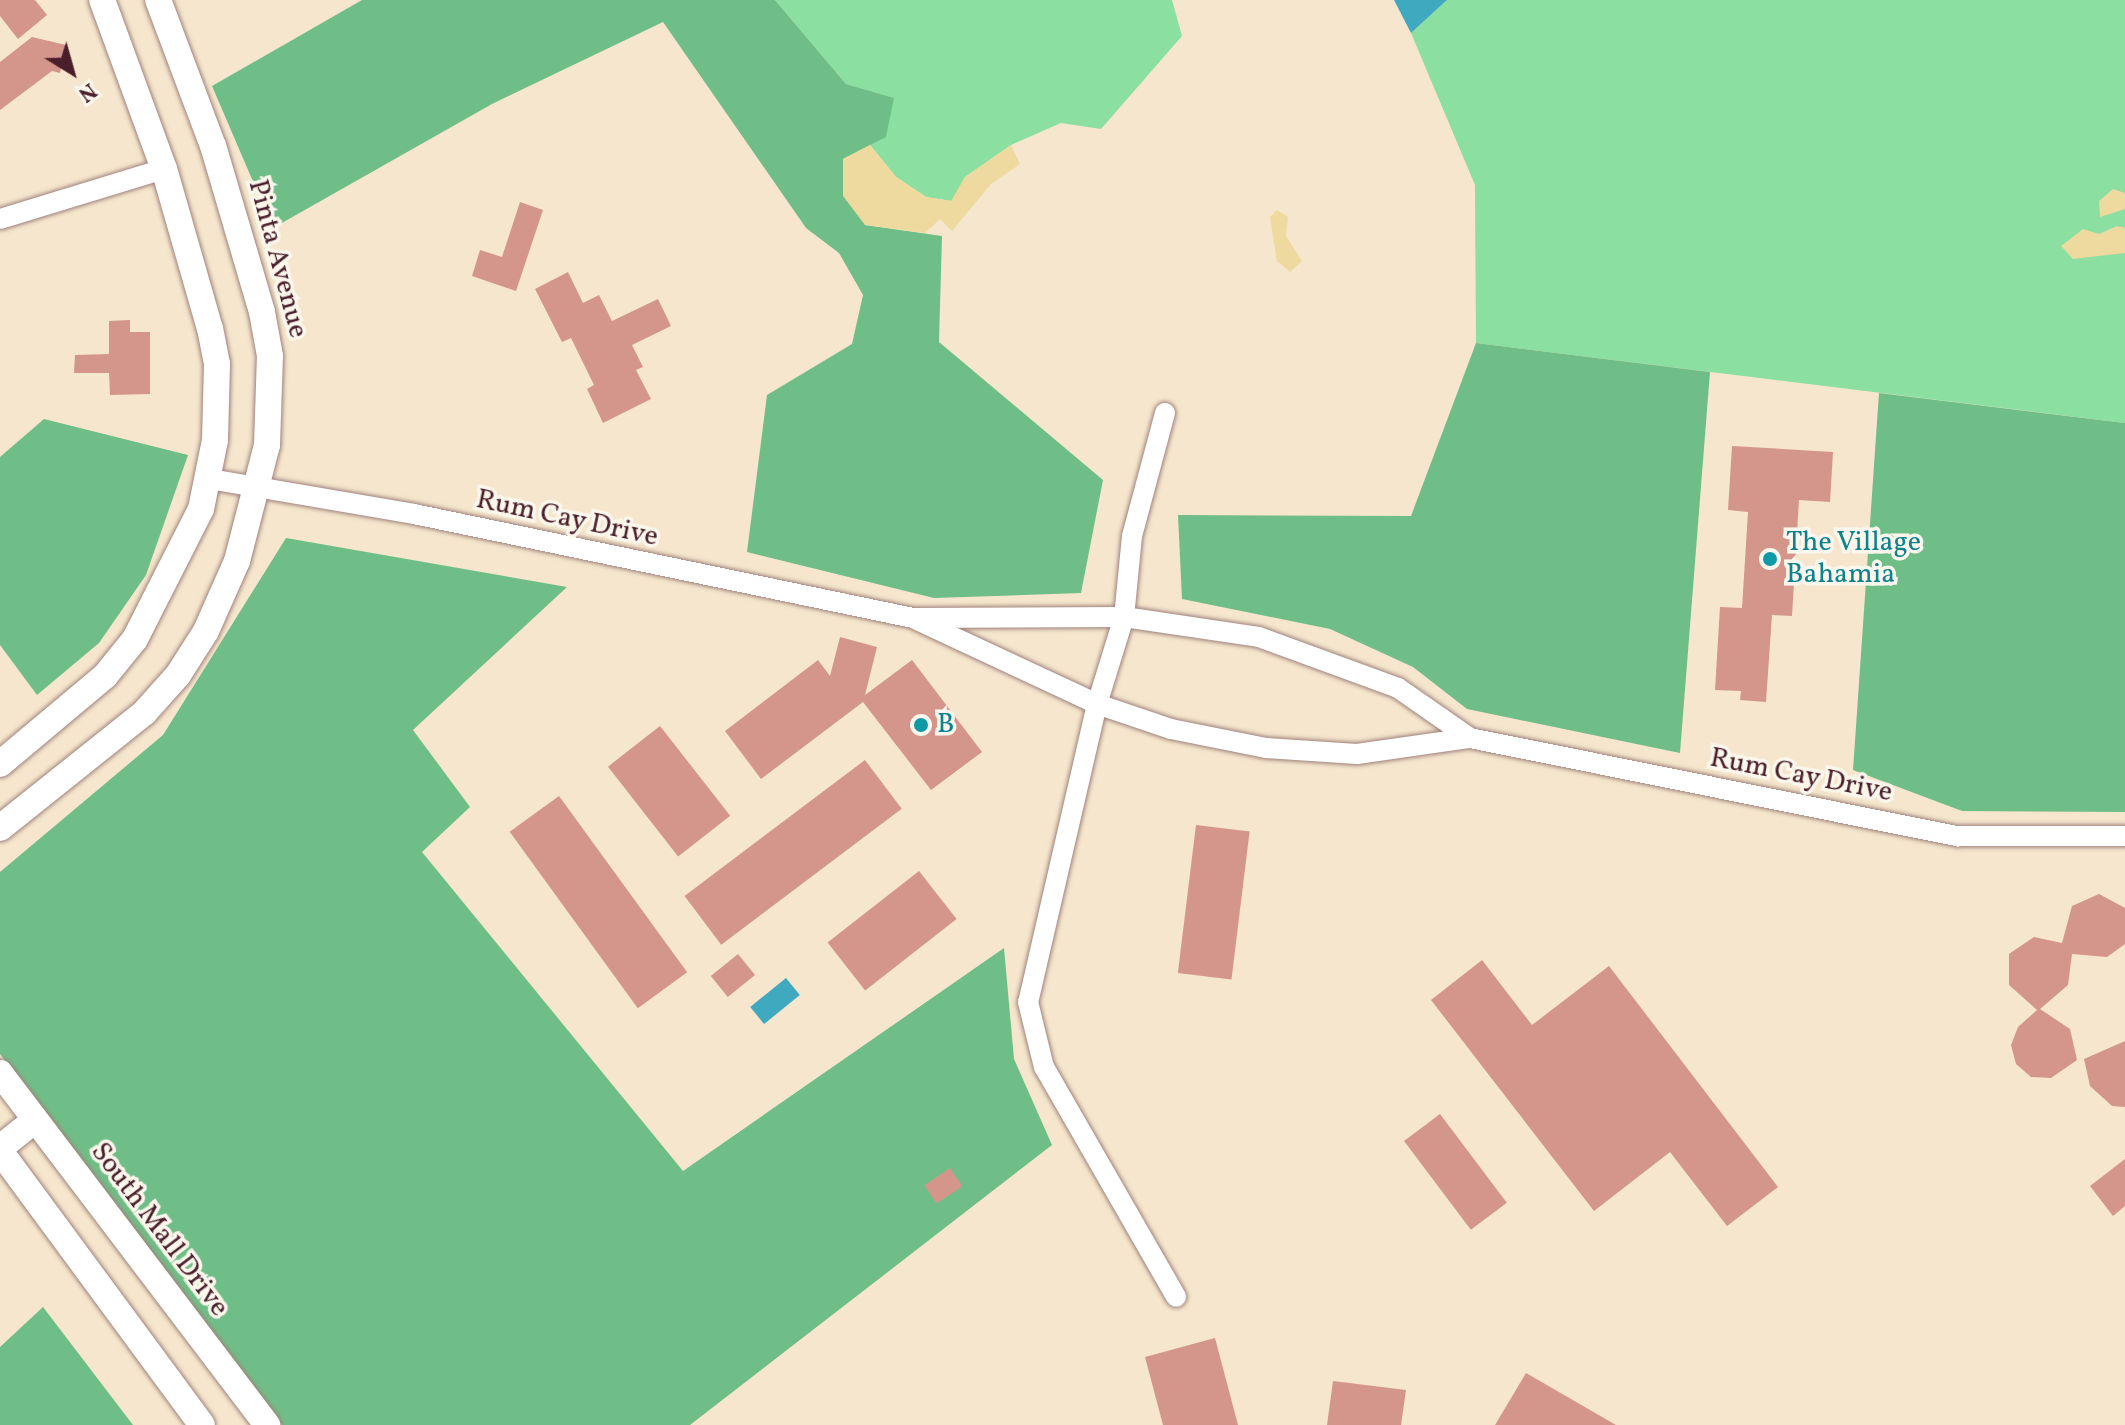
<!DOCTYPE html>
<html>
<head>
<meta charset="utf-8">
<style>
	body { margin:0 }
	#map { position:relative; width:2125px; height:1425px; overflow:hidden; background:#f5e6cd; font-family:Vollkorn,serif }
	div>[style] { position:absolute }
	.green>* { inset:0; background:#8bdfa1 }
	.forest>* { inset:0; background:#70be87 }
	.sand>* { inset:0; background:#eeda9e }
	.water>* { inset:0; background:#3faabf; transform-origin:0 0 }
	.building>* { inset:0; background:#d4968a; transform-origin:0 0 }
	.roads { filter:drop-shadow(0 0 2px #a0827c) drop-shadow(0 0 2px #a0827c) }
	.minor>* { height:20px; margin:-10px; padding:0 10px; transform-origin:10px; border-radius:10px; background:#fff }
	.tertiary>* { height:26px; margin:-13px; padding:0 13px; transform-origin:13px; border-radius:13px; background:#fff }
	.dots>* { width:22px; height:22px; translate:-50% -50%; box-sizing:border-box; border:4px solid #fbf7ec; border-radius:50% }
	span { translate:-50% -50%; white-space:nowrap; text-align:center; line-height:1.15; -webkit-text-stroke:7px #fbf7ec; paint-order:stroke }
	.street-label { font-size:28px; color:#4a1f2b }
	.culture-label { font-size:28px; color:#0d838f }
	.left { translate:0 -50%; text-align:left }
	.north { position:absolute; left:32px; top:32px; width:80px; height:80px; -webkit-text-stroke:6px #fbf7ec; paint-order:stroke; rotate:143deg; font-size:22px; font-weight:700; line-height:32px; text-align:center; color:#4a1f2b }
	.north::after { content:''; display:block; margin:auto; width:28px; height:36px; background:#4a1f2b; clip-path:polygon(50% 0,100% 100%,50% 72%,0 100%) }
</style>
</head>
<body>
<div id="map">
	<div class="green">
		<div style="clip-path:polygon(775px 0,1172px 0,1182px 36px,1101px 129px,1061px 123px,1011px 145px,965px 177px,952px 201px,926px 197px,896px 177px,870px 145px,886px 136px,893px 98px,846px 84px)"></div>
		<div style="clip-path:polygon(1447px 0,2125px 0,2125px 423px,1476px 343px,1475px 185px,1411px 33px)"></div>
	</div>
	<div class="forest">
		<div style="clip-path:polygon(362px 0,775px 0,846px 84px,894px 98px,886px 137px,843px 159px,865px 225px,942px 236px,939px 342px,1103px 480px,1081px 593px,934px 598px,747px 552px,767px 395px,852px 344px,863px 295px,839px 253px,806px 228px,663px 22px,492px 104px,273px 228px,212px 86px)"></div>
		<div style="clip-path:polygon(1476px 343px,1710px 372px,1680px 753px,1467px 709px,1413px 667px,1330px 629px,1182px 599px,1178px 515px,1411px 516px)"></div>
		<div style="clip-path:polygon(1879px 393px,2125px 423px,2125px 812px,1962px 811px,1853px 770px)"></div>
		<div style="clip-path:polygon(44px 419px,188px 455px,146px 575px,99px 643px,37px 695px,0 645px,0 457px)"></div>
		<div style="clip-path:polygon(286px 538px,567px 587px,413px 730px,470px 807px,422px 852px,683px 1171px,1004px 948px,1014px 1059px,1052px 1145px,690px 1425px,282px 1425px,0 1054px,0 872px,163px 735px)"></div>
		<div style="clip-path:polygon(43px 1307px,133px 1425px,0 1425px,0 1347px)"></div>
	</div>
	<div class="sand">
		<div style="clip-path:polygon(870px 145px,896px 177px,926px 197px,951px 201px,965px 177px,1011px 145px,1020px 164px,991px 184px,952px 231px,940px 219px,925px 233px,865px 225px,843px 196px,843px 159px)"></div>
		<div style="clip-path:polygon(2113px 189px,2125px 193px,2125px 209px,2100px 217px,2099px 201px)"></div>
		<div style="clip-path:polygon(1277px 210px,1288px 217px,1286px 236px,1302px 261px,1290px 272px,1277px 261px,1270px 217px)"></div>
		<div style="clip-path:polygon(2117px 226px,2125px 228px,2125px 253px,2073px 259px,2061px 246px,2083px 229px,2099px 234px)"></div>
	</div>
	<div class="water">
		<div style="clip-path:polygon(1394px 0,1447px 0,1411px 33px)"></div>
		<div style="left:786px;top:978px;width:22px;height:46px;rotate:51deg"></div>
	</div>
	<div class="building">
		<div style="clip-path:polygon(0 0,35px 0,47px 15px,18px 39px,0 16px)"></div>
		<div style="clip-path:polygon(32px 37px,66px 45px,60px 73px,52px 71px,0 110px,0 62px)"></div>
		<div style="clip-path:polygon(520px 202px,543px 210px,516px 291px,472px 276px,480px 250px,502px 257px)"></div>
		<div style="clip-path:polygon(568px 272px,583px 303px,599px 295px,612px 321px,658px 299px,671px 326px,632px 345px,643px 367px,636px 370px,651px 399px,603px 423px,587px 389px,594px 385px,571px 338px,562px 342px,535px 289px)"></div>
		<div style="clip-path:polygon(130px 320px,130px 332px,150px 332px,150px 394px,110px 395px,109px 373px,74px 373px,75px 355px,109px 354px,109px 321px)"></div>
		<div style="clip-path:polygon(1732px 446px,1833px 452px,1830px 502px,1799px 500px,1792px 616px,1772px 615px,1766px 702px,1740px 700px,1741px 691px,1715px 690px,1720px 607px,1742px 608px,1748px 512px,1728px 510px)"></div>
		<div style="clip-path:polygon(840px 637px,877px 647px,865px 695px,912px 660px,982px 752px,931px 790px,863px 702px,761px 779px,725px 731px,818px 660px,830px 676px)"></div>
		<div style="left:660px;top:726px;width:114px;height:66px;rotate:52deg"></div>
		<div style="left:865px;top:760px;width:61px;height:226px;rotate:53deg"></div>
		<div style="left:559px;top:796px;width:218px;height:61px;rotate:54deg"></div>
		<div style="left:1196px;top:825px;width:54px;height:149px;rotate:7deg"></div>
		<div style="left:919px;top:871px;width:61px;height:116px;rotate:52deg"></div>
		<div style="clip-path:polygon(2099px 894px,2125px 908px,2125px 944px,2107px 957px,2072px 954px,2068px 985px,2040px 1009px,2070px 1029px,2077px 1060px,2051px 1078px,2031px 1077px,2016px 1064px,2011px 1045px,2018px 1027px,2037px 1010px,2009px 985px,2009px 954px,2034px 937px,2062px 943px,2072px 906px)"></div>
		<div style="left:738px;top:954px;width:27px;height:35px;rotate:51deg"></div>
		<div style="clip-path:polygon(1482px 960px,1532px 1025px,1609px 966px,1778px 1187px,1727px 1226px,1670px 1152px,1594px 1211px,1431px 1000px)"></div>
		<div style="clip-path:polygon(2125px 1041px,2125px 1107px,2112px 1106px,2090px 1086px,2084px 1059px)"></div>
		<div style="left:1440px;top:1114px;width:111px;height:45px;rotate:53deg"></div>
		<div style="clip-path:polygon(2125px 1159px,2125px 1206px,2113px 1216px,2090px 1186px)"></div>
		<div style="left:950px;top:1168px;width:22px;height:31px;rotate:56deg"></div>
		<div style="clip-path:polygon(1215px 1338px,1238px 1425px,1163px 1425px,1145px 1357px)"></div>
		<div style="clip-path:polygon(1526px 1373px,1616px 1425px,1495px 1425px)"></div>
		<div style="clip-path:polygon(1333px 1381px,1406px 1390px,1401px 1425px,1327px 1425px)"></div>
	</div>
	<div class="roads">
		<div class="minor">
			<div style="left:0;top:219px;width:171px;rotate:-17deg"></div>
			<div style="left:1165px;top:413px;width:127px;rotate:105deg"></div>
			<div style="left:1132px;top:536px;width:81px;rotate:95.6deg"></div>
			<div style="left:1124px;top:617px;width:91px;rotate:107.2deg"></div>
			<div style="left:1097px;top:704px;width:306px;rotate:103deg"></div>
			<div style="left:1028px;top:1002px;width:67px;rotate:76.2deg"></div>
			<div style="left:1044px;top:1067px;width:265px;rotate:60.1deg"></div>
			<div style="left:210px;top:479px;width:207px;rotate:9.7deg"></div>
			<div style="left:414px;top:514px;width:510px;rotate:11.77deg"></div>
			<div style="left:913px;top:618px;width:211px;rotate:-0.3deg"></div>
			<div style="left:1124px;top:617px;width:136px;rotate:8.4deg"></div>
			<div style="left:1259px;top:637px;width:148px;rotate:20.1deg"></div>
			<div style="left:1398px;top:688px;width:88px;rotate:34.8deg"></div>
			<div style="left:917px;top:620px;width:199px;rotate:25deg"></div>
			<div style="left:1097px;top:704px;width:78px;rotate:18.7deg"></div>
			<div style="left:1171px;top:729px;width:97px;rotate:11.3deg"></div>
			<div style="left:1266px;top:748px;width:91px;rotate:3.8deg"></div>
			<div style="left:1357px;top:754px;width:114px;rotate:-8.1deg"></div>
			<div style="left:1470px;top:738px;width:498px;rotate:11.4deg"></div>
			<div style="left:1958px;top:836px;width:167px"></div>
		</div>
		<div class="tertiary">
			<div style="left:0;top:764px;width:137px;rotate:-40deg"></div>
			<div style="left:105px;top:676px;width:48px;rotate:-51deg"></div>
			<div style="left:135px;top:639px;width:146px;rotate:-63.1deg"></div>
			<div style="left:201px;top:509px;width:70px;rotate:-78.5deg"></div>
			<div style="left:215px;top:440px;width:76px;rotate:-88.5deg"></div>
			<div style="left:217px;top:364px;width:36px;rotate:-101deg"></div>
			<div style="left:210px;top:329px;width:166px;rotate:-106deg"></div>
			<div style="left:164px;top:169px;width:180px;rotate:-110.1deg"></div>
			<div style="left:0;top:828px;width:184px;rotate:-38.6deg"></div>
			<div style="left:144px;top:713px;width:51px;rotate:-48.2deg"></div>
			<div style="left:178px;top:675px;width:52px;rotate:-57.5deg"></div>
			<div style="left:206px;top:631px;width:77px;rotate:-66.1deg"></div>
			<div style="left:237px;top:561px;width:120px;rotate:-75.5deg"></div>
			<div style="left:267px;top:445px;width:89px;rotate:-88.1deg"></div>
			<div style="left:270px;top:356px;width:45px;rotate:-100.3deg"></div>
			<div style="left:262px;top:312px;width:173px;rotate:-106.4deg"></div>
			<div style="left:213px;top:146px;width:156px;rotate:-110.6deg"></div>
			<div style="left:0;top:1073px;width:442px;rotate:52.8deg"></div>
			<div style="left:0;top:1148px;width:45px;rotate:-38.7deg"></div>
			<div style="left:0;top:1151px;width:340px;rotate:53.6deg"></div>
		</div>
	</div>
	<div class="dots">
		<div style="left:1770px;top:559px;background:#0f9aa8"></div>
		<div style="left:921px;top:725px;background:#0f9aa8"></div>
	</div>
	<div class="street-label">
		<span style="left:277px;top:259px;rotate:75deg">Pinta Avenue</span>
		<span style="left:567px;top:519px;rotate:12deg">Rum Cay Drive</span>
		<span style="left:1801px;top:776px;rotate:11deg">Rum Cay Drive</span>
		<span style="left:159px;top:1230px;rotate:53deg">South Mall Drive</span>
	</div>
	<div class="culture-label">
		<span class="left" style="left:1786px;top:559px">The Village<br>Bahamia</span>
		<span class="left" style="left:937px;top:725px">B</span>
	</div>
	<div class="north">N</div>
</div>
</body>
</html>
